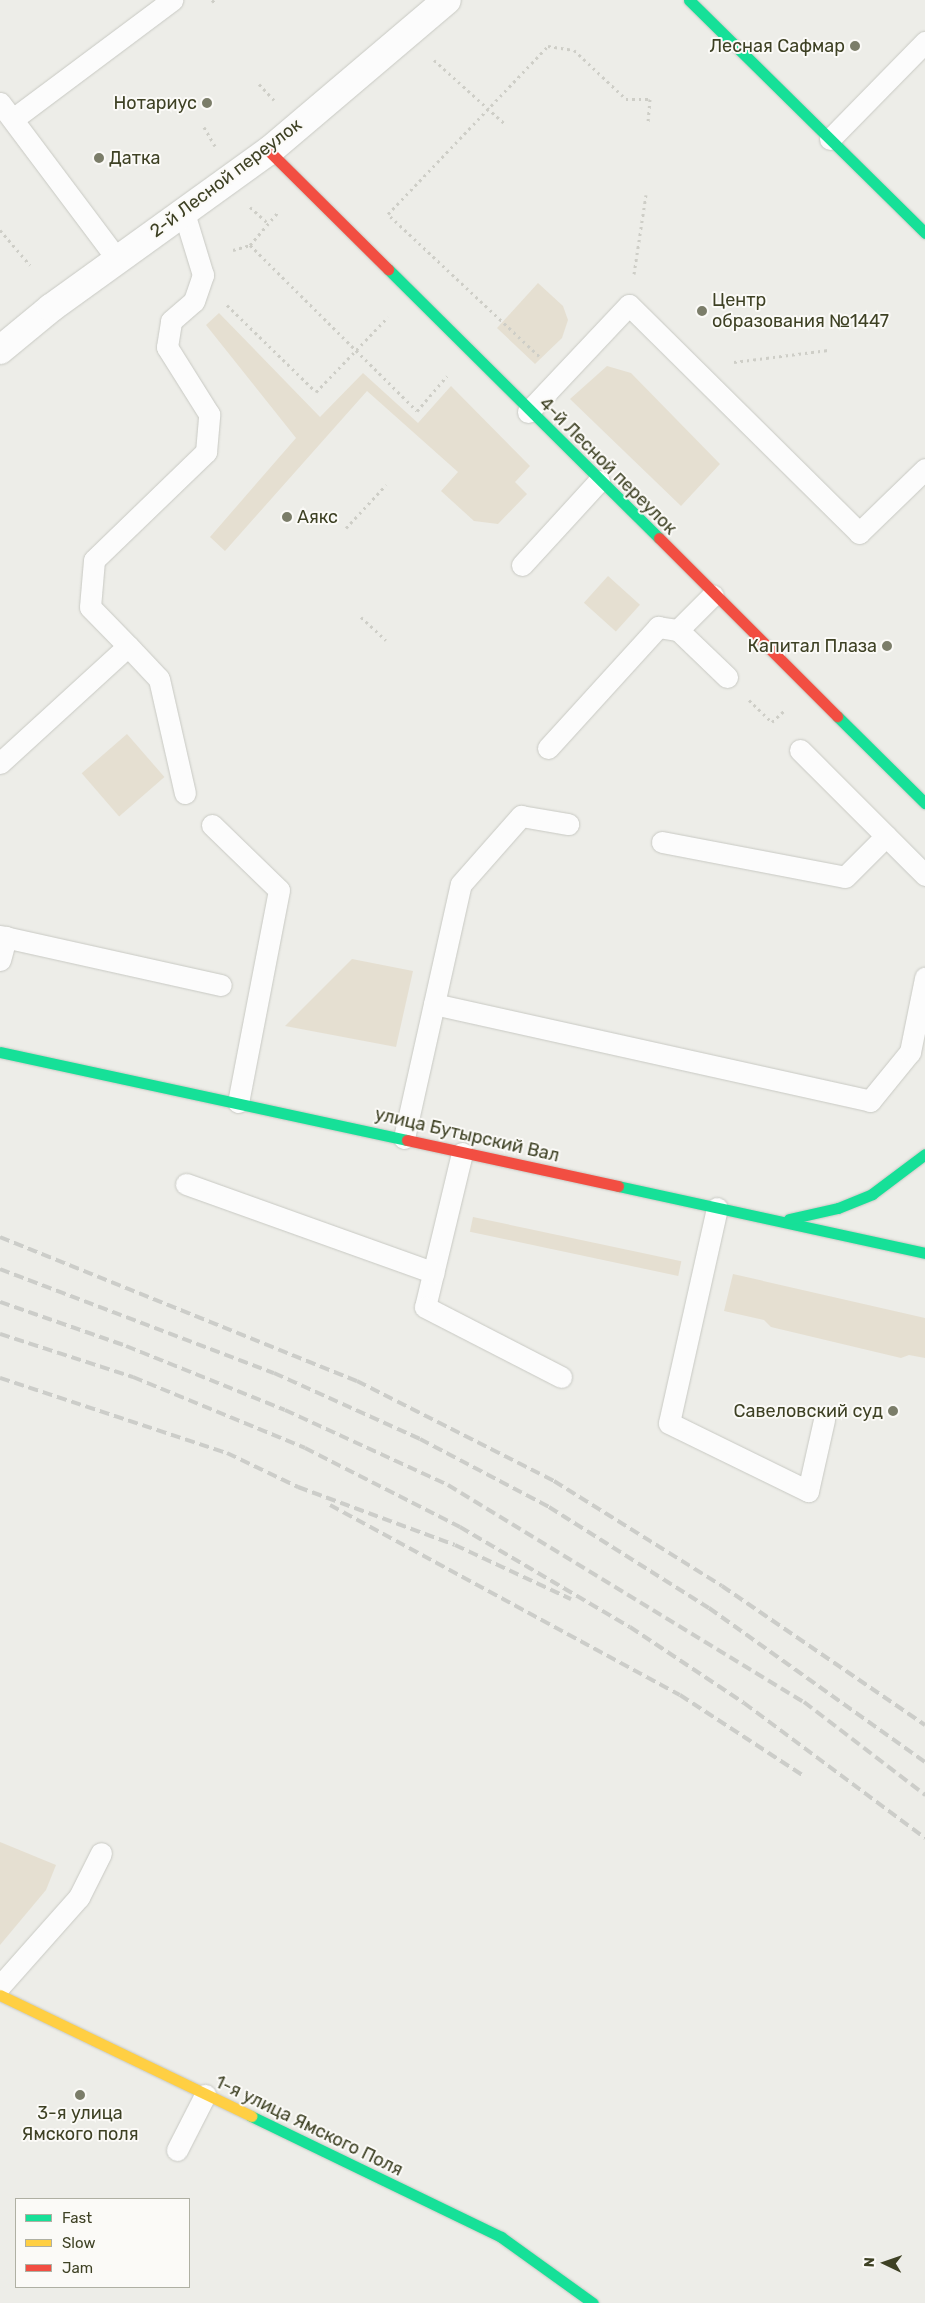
<!DOCTYPE html>
<html>
<head>
<meta charset="utf-8">
<style>
	body { margin:0 }
	#map { position:relative; width:925px; height:2303px; overflow:hidden; background:#edede8; font-family:Rubik,sans-serif }
	div>[style] { position:absolute }
	.green>* { inset:0; background:#e5dfd1; transform-origin:0 0 }
	.path>* { height:3px; margin-top:-1.5px; transform-origin:0; background:repeating-linear-gradient(90deg,#cecec7 0 2.5px,transparent 0 6.5px) }
	.roads { filter:drop-shadow(0 0 1px #c8c9c3) drop-shadow(0 0 1px #c8c9c3) }
	.lane>* { height:21px; margin:-10.5px; padding:0 10.5px; transform-origin:10.5px; border-radius:10.5px; background:#fcfcfc }
	.street>* { height:28px; margin:-14px; padding:0 14px; transform-origin:14px; border-radius:14px; background:#fcfcfc }
	.fast>* { height:11px; margin:-5.5px; padding:0 5.5px; transform-origin:5.5px; border-radius:5.5px; background:#16e098 }
	.slow>* { height:11px; margin:-5.5px; padding:0 5.5px; transform-origin:5.5px; border-radius:5.5px; background:#ffcf43 }
	.jam>* { height:11px; margin:-5.5px; padding:0 5.5px; transform-origin:5.5px; border-radius:5.5px; background:#f24e42 }
	.rail>* { height:4px; margin-top:-2px; transform-origin:0; background:repeating-linear-gradient(90deg,#cccdc9 0 10px,transparent 0 15px) }
	.dots>* { width:14px; height:14px; translate:-50% -50%; box-sizing:border-box; border:2px solid #fbfaf7; border-radius:50% }
	span { translate:-50% -50%; white-space:nowrap; text-align:center; line-height:1.15; -webkit-text-stroke:4px #fbfaf7; paint-order:stroke }
	.poi-label { font-size:18px; color:#3e4124 }
	.right { translate:-100% -50%; text-align:right }
	.left { translate:0 -50%; text-align:left }
	.street-label { font-size:18px; color:#3e4124 }
	.legend { position:absolute; left:15px; top:2198px; width:175px; height:90px; box-sizing:border-box; background:#fbfaf7; border:1px solid #afb0a3; margin:0; padding:6px 9px; list-style:none; font-size:15px; color:#3e4124 }
	.legend li { display:flex; align-items:center; gap:10px; height:25px }
	.legend b { width:25px; border:1px solid #afb0a3 }
	.north { position:absolute; left:860px; top:2238px; width:50px; height:50px; -webkit-text-stroke:4px #fbfaf7; paint-order:stroke; rotate:273deg; font-size:14px; font-weight:700; line-height:20px; text-align:center; color:#3e4124 }
	.north::after { content:''; display:block; margin:auto; width:18px; height:22px; background:#3e4124; clip-path:polygon(50% 0,100% 100%,50% 72%,0 100%) }
</style>
</head>
<body>
<div id="map">
	<div class="green">
		<div style="clip-path:polygon(538px 283px,563px 306px,568px 320px,562px 338px,535px 364px,497px 328px)"></div>
		<div style="clip-path:polygon(219px 313px,320px 417px,363px 373px,418px 423px,451px 386px,530px 466px,515px 482px,527px 494px,498px 524px,474px 521px,441px 491px,458px 472px,367px 391px,225px 551px,210px 537px,296px 438px,206px 325px)"></div>
		<div style="clip-path:polygon(607px 366px,631px 373px,720px 464px,681px 506px,570px 399px)"></div>
		<div style="left:608px;top:576px;width:43px;height:36px;rotate:42deg"></div>
		<div style="left:127px;top:734px;width:57px;height:60px;rotate:49deg"></div>
		<div style="clip-path:polygon(352px 959px,413px 971px,396px 1047px,285px 1026px)"></div>
		<div style="left:473px;top:1217px;width:213px;height:15px;rotate:12deg"></div>
		<div style="clip-path:polygon(733px 1274px,925px 1318px,925px 1358px,909px 1355px,901px 1358px,771px 1327px,764px 1320px,724px 1311px)"></div>
		<div style="clip-path:polygon(0 1842px,56px 1865px,46px 1890px,0 1945px)"></div>
	</div>
	<div class="path">
		<div style="left:212px;top:0;width:4px;rotate:45deg"></div>
		<div style="left:434px;top:60px;width:94px;rotate:42deg"></div>
		<div style="left:259px;top:84px;width:22px;rotate:47deg"></div>
		<div style="left:204px;top:127px;width:22px;rotate:60deg"></div>
		<div style="left:250px;top:207px;width:24px;rotate:42deg"></div>
		<div style="left:0;top:230px;width:46px;rotate:49.4deg"></div>
		<div style="left:250px;top:245px;width:45px;rotate:-49.5deg"></div>
		<div style="left:233px;top:250px;width:18px;rotate:-16deg"></div>
		<div style="left:250px;top:245px;width:235px;rotate:44.8deg"></div>
		<div style="left:417px;top:411px;width:46px;rotate:-49.4deg"></div>
		<div style="left:634px;top:274px;width:80px;rotate:-81.4deg"></div>
		<div style="left:227px;top:305px;width:124px;rotate:44.3deg"></div>
		<div style="left:316px;top:392px;width:104px;rotate:-46.2deg"></div>
		<div style="left:539px;top:356px;width:207px;rotate:-136.8deg"></div>
		<div style="left:388px;top:214px;width:232px;rotate:-46.4deg"></div>
		<div style="left:548px;top:46px;width:26px;rotate:9deg"></div>
		<div style="left:574px;top:50px;width:71px;rotate:43.3deg"></div>
		<div style="left:626px;top:99px;width:24px"></div>
		<div style="left:650px;top:99px;width:25px;rotate:95deg"></div>
		<div style="left:734px;top:362px;width:95px;rotate:-7.3deg"></div>
		<div style="left:346px;top:528px;width:59px;rotate:-47.1deg"></div>
		<div style="left:361px;top:617px;width:34px;rotate:43deg"></div>
		<div style="left:749px;top:700px;width:32px;rotate:44deg"></div>
		<div style="left:772px;top:722px;width:16px;rotate:-43deg"></div>
	</div>
	<div class="roads">
		<div class="lane">
			<div style="left:0;top:103px;width:195px;rotate:53.1deg"></div>
			<div style="left:13px;top:119px;width:199px;rotate:-36.8deg"></div>
			<div style="left:830px;top:139px;width:136px;rotate:-45.6deg"></div>
			<div style="left:528px;top:412px;width:147px;rotate:-46.7deg"></div>
			<div style="left:629px;top:305px;width:324px;rotate:44.7deg"></div>
			<div style="left:859px;top:533px;width:92px;rotate:-44.1deg"></div>
			<div style="left:522px;top:565px;width:114px;rotate:-47.5deg"></div>
			<div style="left:678px;top:630px;width:49px;rotate:-45deg"></div>
			<div style="left:128px;top:646px;width:45px;rotate:46.8deg"></div>
			<div style="left:159px;top:679px;width:117px;rotate:77.2deg"></div>
			<div style="left:548px;top:748px;width:164px;rotate:-47.7deg"></div>
			<div style="left:658px;top:627px;width:20px;rotate:9deg"></div>
			<div style="left:678px;top:630px;width:68px;rotate:43.8deg"></div>
			<div style="left:800px;top:750px;width:177px;rotate:45deg"></div>
			<div style="left:0;top:763px;width:173px;rotate:-42.4deg"></div>
			<div style="left:128px;top:646px;width:54px;rotate:-134.3deg"></div>
			<div style="left:90px;top:607px;width:47px;rotate:-85.1deg"></div>
			<div style="left:94px;top:560px;width:156px;rotate:-44deg"></div>
			<div style="left:206px;top:452px;width:38px;rotate:-85deg"></div>
			<div style="left:209px;top:414px;width:79px;rotate:-122.1deg"></div>
			<div style="left:167px;top:347px;width:26px;rotate:-81deg"></div>
			<div style="left:171px;top:321px;width:30px;rotate:-41deg"></div>
			<div style="left:194px;top:301px;width:28px;rotate:-71deg"></div>
			<div style="left:203px;top:275px;width:65px;rotate:-107deg"></div>
			<div style="left:212px;top:825px;width:93px;rotate:44.1deg"></div>
			<div style="left:279px;top:890px;width:216px;rotate:100.9deg"></div>
			<div style="left:662px;top:842px;width:186px;rotate:10.8deg"></div>
			<div style="left:845px;top:877px;width:58px;rotate:-45deg"></div>
			<div style="left:0;top:936px;width:226px;rotate:12.5deg"></div>
			<div style="left:0;top:960px;width:24px;rotate:-75deg"></div>
			<div style="left:434px;top:1004px;width:447px;rotate:12.5deg"></div>
			<div style="left:870px;top:1101px;width:63px;rotate:-50.8deg"></div>
			<div style="left:910px;top:1052px;width:76px;rotate:-78.5deg"></div>
			<div style="left:404px;top:1138px;width:260px;rotate:-77.4deg"></div>
			<div style="left:461px;top:884px;width:91px;rotate:-48.6deg"></div>
			<div style="left:521px;top:816px;width:48px;rotate:9.7deg"></div>
			<div style="left:462px;top:1153px;width:158px;rotate:103.5deg"></div>
			<div style="left:425px;top:1307px;width:153px;rotate:27.2deg"></div>
			<div style="left:186px;top:1184px;width:263px;rotate:19.7deg"></div>
			<div style="left:717px;top:1208px;width:220px;rotate:102.6deg"></div>
			<div style="left:669px;top:1423px;width:155px;rotate:26.1deg"></div>
			<div style="left:808px;top:1491px;width:73px;rotate:-77.3deg"></div>
			<div style="left:0;top:1986px;width:119px;rotate:-48.4deg"></div>
			<div style="left:79px;top:1897px;width:49px;rotate:-63.4deg"></div>
			<div style="left:177px;top:2150px;width:62px;rotate:-63deg"></div>
		</div>
		<div class="street">
			<div style="left:0;top:350px;width:66px;rotate:-39.5deg"></div>
			<div style="left:51px;top:308px;width:269px;rotate:-35.8deg"></div>
			<div style="left:269px;top:151px;width:233px;rotate:-40.3deg"></div>
		</div>
		<div class="fast">
			<div style="left:689px;top:0;width:332px;rotate:44.6deg"></div>
			<div style="left:388px;top:269px;width:382px;rotate:44.8deg"></div>
			<div style="left:837px;top:716px;width:124px;rotate:44.7deg"></div>
			<div style="left:0;top:1052px;width:416px;rotate:12.2deg"></div>
			<div style="left:618px;top:1186px;width:314px;rotate:12.3deg"></div>
			<div style="left:789px;top:1219px;width:50px;rotate:-12.7deg"></div>
			<div style="left:838px;top:1208px;width:37px;rotate:-22deg"></div>
			<div style="left:872px;top:1194px;width:66px;rotate:-37deg"></div>
			<div style="left:251px;top:2116px;width:278px;rotate:25.8deg"></div>
			<div style="left:501px;top:2237px;width:113px;rotate:35.7deg"></div>
		</div>
		<div class="slow">
			<div style="left:0;top:1995px;width:279px;rotate:25.7deg"></div>
		</div>
		<div class="jam">
			<div style="left:269px;top:151px;width:168px;rotate:44.8deg"></div>
			<div style="left:659px;top:538px;width:252px;rotate:45deg"></div>
			<div style="left:407px;top:1140px;width:216px;rotate:12.3deg"></div>
		</div>
	</div>
	<div class="rail">
		<div style="left:0;top:1237px;width:385px;rotate:22deg"></div>
		<div style="left:357px;top:1381px;width:221px;rotate:26.9deg"></div>
		<div style="left:554px;top:1481px;width:198px;rotate:32deg"></div>
		<div style="left:722px;top:1586px;width:246px;rotate:34.4deg"></div>
		<div style="left:0;top:1269px;width:293px;rotate:20.8deg"></div>
		<div style="left:274px;top:1373px;width:160px;rotate:24.3deg"></div>
		<div style="left:420px;top:1439px;width:146px;rotate:27.8deg"></div>
		<div style="left:549px;top:1507px;width:189px;rotate:32.3deg"></div>
		<div style="left:709px;top:1608px;width:265px;rotate:35.5deg"></div>
		<div style="left:0;top:1302px;width:133px;rotate:19.2deg"></div>
		<div style="left:126px;top:1346px;width:171px;rotate:21.9deg"></div>
		<div style="left:285px;top:1410px;width:179px;rotate:24.7deg"></div>
		<div style="left:448px;top:1485px;width:417px;rotate:31.4deg"></div>
		<div style="left:804px;top:1702px;width:153px;rotate:37.5deg"></div>
		<div style="left:0;top:1334px;width:140px;rotate:17.9deg"></div>
		<div style="left:133px;top:1377px;width:186px;rotate:22.4deg"></div>
		<div style="left:305px;top:1448px;width:174px;rotate:27deg"></div>
		<div style="left:460px;top:1527px;width:197px;rotate:30.5deg"></div>
		<div style="left:630px;top:1627px;width:137px;rotate:33.7deg"></div>
		<div style="left:744px;top:1703px;width:226px;rotate:36.7deg"></div>
		<div style="left:0;top:1378px;width:239px;rotate:18.3deg"></div>
		<div style="left:227px;top:1453px;width:79px;rotate:25.6deg"></div>
		<div style="left:298px;top:1487px;width:167px;rotate:20.3deg"></div>
		<div style="left:455px;top:1545px;width:128px;rotate:25deg"></div>
		<div style="left:330px;top:1505px;width:398px;rotate:28.5deg"></div>
		<div style="left:680px;top:1695px;width:148px;rotate:33.2deg"></div>
	</div>
	<div class="dots">
		<div style="left:855px;top:46px;background:#7b7d69"></div>
		<div style="left:207px;top:103px;background:#7b7d69"></div>
		<div style="left:99px;top:158px;background:#7b7d69"></div>
		<div style="left:702px;top:311px;background:#7b7d69"></div>
		<div style="left:287px;top:517px;background:#7b7d69"></div>
		<div style="left:887px;top:646px;background:#7b7d69"></div>
		<div style="left:893px;top:1411px;background:#7b7d69"></div>
		<div style="left:80px;top:2095px;background:#7b7d69"></div>
	</div>
	<div class="poi-label">
		<span class="right" style="left:845px;top:46px">Лесная Сафмар</span>
		<span class="right" style="left:197px;top:103px">Нотариус</span>
		<span class="left" style="left:109px;top:158px">Датка</span>
		<span class="left" style="left:712px;top:311px">Центр<br>образования №1447</span>
		<span class="left" style="left:297px;top:517px">Аякс</span>
		<span class="right" style="left:877px;top:646px">Капитал Плаза</span>
		<span class="right" style="left:883px;top:1411px">Савеловский cуд</span>
		<span style="left:80px;top:2124px">3-я улица<br>Ямского поля</span>
	</div>
	<div class="street-label">
		<span style="left:226px;top:178px;rotate:-37deg">2-й Лесной переулок</span>
		<span style="left:608px;top:466px;rotate:45deg">4-й Лесной переулок</span>
		<span style="left:467px;top:1135px;rotate:13deg">улица Бутырский Вал</span>
		<span style="left:309px;top:2126px;rotate:26deg">1-я улица Ямского Поля</span>
	</div>
	<ul class="legend">
	<li><b style="height:6px;background:#16e098"></b>Fast</li>
	<li><b style="height:6px;background:#ffcf43"></b>Slow</li>
	<li><b style="height:6px;background:#f24e42"></b>Jam</li>
	</ul>
	<div class="north">N</div>
</div>
</body>
</html>
